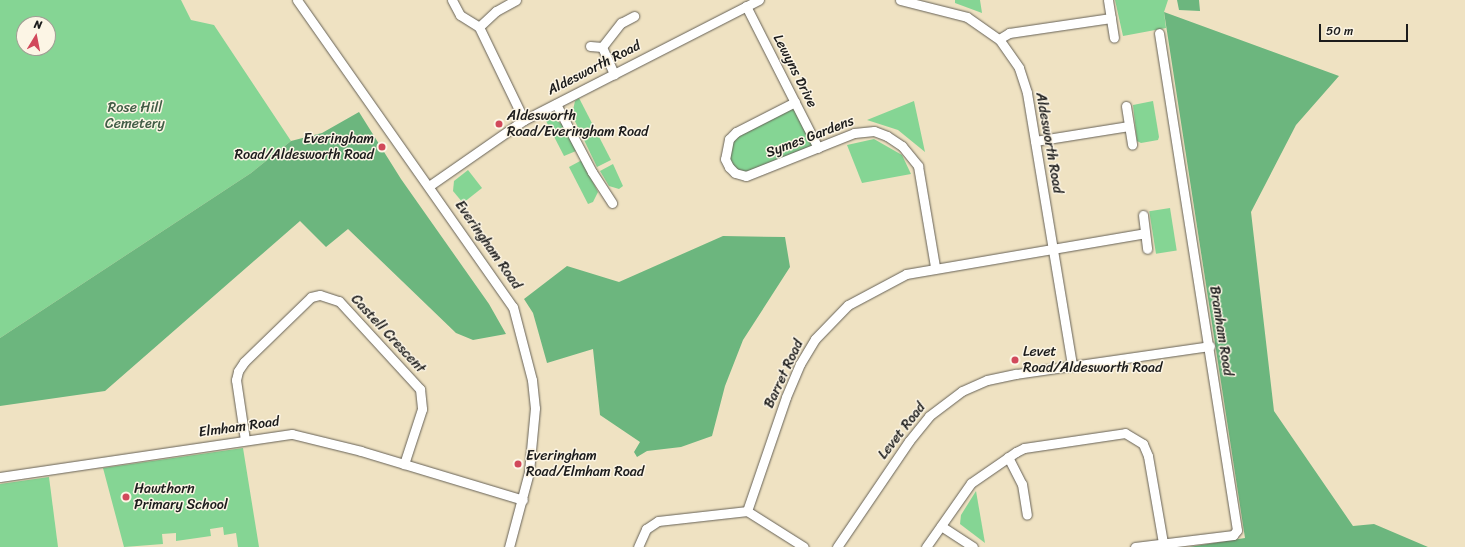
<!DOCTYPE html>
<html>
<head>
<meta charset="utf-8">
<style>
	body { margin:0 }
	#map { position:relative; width:1465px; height:547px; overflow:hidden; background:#efe2c2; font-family:Sriracha,sans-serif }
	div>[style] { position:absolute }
	.green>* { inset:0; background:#85d594; transform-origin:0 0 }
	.forest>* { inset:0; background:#6cb67e }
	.roads { filter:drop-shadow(0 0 1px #666156) drop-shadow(0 0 1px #666156) }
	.street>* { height:9px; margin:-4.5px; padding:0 4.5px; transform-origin:4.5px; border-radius:4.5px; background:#fff }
	.dots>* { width:11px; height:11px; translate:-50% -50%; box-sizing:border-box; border:2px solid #fcf5e5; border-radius:50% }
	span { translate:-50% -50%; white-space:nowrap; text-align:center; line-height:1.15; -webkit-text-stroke:3px #fcf5e5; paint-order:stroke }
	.street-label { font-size:14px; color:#1c1c1c }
	.park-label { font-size:14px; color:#415d46 }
	.poi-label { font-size:14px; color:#1c1c1c }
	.left { translate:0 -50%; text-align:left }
	.right { translate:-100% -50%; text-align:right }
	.north { position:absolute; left:16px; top:16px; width:40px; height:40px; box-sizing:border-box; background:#fcf5e5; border:1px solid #a29e95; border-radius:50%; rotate:10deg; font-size:11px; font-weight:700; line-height:16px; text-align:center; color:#1c1c1c }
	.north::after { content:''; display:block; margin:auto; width:14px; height:18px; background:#d1495b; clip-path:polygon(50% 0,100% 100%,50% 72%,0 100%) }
	.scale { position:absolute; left:1319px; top:24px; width:89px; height:18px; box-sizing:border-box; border:2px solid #1c1c1c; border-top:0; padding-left:5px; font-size:12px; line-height:14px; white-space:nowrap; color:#1c1c1c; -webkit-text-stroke:3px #fcf5e5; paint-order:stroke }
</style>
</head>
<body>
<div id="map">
	<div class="green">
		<div style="clip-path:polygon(evenodd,0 0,181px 0,191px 20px,214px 25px,291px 141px,251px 173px,0 338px,0 0,24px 24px,48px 24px,48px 48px,24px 48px,24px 24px)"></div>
		<div style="clip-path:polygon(955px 0,980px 0,982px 13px,955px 3px)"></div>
		<div style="clip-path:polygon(1115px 0,1168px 0,1164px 12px,1166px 28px,1123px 36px)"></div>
		<div style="clip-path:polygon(579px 98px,611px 160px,597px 167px,572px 115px,575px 101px)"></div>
		<div style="clip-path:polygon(914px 101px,925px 152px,898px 130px,867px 120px)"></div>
		<div style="clip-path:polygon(1153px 101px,1159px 137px,1158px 140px,1141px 143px,1137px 141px,1133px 105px)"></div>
		<div style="clip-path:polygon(795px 102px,818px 148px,746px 176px,735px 173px,725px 148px,729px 139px)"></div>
		<div style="clip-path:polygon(545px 119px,554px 119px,562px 124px,576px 151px,564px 156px)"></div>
		<div style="clip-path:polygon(874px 139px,902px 155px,911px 174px,862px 183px,847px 145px)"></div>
		<div style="clip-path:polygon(582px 160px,598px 192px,593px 202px,588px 204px,569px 167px)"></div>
		<div style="clip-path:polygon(613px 164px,623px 186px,619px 189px,609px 186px,600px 171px)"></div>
		<div style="clip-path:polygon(468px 170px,482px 188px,463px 203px,453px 191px,454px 181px)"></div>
		<div style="left:1170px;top:208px;width:43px;height:21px;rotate:81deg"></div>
		<div style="clip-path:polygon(243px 448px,259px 547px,238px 547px,236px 533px,224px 535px,223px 527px,210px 529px,211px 536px,176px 541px,176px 533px,162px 534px,163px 544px,124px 547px,103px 468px)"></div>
		<div style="clip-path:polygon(49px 477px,58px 547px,0 547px,0 484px)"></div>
		<div style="clip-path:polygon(976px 491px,985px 543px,960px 524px,961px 515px)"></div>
	</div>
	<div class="forest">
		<div style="clip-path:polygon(1177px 0,1199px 0,1200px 11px,1179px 10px)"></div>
		<div style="clip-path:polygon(1164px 12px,1339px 76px,1296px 125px,1251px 212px,1274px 411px,1353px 526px,1374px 524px,1428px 547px,1189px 547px,1245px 538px)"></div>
		<div style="clip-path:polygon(359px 112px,401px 179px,489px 304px,506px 334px,473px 340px,456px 333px,348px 229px,326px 247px,300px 221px,105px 391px,0 406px,0 338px,251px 173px,291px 141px,322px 133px)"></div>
		<div style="clip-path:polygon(723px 236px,785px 237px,790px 267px,743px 340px,725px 386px,712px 436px,681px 447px,647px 451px,637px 457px,634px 452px,640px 442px,600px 415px,593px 349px,547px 363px,533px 313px,524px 299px,567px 266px,619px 282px)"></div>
	</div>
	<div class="roads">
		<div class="street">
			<div style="left:297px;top:0;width:375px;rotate:54.9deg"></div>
			<div style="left:513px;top:307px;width:75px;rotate:75.4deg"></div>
			<div style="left:532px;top:380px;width:28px;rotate:84deg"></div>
			<div style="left:535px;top:408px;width:64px;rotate:95.4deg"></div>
			<div style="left:529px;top:472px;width:78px;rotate:104.9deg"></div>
			<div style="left:452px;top:0;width:17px;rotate:62deg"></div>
			<div style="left:460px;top:15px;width:22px;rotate:32deg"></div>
			<div style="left:516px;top:0;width:23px;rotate:151deg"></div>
			<div style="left:496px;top:11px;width:23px;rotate:137deg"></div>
			<div style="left:479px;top:27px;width:103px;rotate:64.2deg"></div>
			<div style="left:900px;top:0;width:69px;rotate:14.2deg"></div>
			<div style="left:967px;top:17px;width:39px;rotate:35deg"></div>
			<div style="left:999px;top:39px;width:35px;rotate:55deg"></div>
			<div style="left:1019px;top:68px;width:26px;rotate:72deg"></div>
			<div style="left:1027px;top:93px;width:276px;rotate:80.6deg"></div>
			<div style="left:1108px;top:0;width:38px;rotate:81deg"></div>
			<div style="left:746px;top:6px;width:159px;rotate:63.1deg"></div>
			<div style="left:999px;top:39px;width:12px;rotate:-31deg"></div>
			<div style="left:1009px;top:33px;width:103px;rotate:-8.4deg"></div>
			<div style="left:590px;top:46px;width:12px;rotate:5deg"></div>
			<div style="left:602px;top:47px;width:31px;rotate:-52deg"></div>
			<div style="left:621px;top:23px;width:15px;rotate:-28deg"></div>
			<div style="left:602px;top:47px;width:30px;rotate:66deg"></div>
			<div style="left:795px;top:102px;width:66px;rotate:153deg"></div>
			<div style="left:736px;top:132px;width:10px;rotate:135deg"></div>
			<div style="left:729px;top:139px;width:20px;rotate:101deg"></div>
			<div style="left:725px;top:159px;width:9px;rotate:63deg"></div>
			<div style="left:729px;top:167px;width:8px;rotate:45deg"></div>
			<div style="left:735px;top:173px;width:11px;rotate:15deg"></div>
			<div style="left:746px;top:176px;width:116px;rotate:-21.7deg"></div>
			<div style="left:854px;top:133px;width:20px;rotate:-6deg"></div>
			<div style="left:874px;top:131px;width:14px;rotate:21deg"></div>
			<div style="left:887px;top:136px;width:18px;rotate:34deg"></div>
			<div style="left:902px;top:146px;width:26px;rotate:51deg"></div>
			<div style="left:918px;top:166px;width:102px;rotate:80.4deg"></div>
			<div style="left:556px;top:104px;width:77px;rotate:62.1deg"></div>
			<div style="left:592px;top:172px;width:37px;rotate:57deg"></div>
			<div style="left:1126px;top:106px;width:39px;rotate:81deg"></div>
			<div style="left:1035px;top:141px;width:95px;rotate:-9.1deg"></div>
			<div style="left:429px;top:186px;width:116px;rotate:-34.8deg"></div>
			<div style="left:524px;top:120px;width:264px;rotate:-27.1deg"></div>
			<div style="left:1143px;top:215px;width:34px;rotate:83deg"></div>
			<div style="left:245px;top:440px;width:61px;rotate:-98.5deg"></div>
			<div style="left:236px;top:380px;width:9px;rotate:-77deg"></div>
			<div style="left:238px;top:371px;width:11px;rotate:-56deg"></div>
			<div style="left:244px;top:362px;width:93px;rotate:-44.1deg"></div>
			<div style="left:311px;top:297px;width:9px;rotate:-13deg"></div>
			<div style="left:320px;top:295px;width:20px;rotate:18deg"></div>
			<div style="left:339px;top:301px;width:120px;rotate:47.4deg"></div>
			<div style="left:420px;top:389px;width:20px;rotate:84deg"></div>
			<div style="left:422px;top:409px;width:58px;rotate:108.1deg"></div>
			<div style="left:1008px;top:457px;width:30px;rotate:63deg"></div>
			<div style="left:1022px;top:484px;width:31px;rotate:81deg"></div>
			<div style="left:0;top:477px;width:295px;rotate:-8.4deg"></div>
			<div style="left:292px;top:434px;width:71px;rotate:13.8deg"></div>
			<div style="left:361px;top:451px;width:169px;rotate:16.8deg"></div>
			<div style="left:747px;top:511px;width:120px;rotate:-71.1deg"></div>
			<div style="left:786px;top:397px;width:36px;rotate:-67deg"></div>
			<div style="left:800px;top:364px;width:29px;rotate:-59deg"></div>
			<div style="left:815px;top:339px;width:47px;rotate:-45.9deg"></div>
			<div style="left:848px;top:305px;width:66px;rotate:-28.1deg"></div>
			<div style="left:906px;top:274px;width:242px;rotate:-9.7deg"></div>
			<div style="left:941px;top:526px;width:38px;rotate:33deg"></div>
			<div style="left:638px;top:547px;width:20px;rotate:-66deg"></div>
			<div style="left:646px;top:529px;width:14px;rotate:-34deg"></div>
			<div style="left:658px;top:521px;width:90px;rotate:-6.4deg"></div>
			<div style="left:747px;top:511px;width:67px;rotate:32.3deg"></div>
			<div style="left:837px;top:547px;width:128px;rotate:-55.8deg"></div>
			<div style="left:909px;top:441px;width:32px;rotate:-51deg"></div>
			<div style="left:929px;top:416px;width:41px;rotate:-37.1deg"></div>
			<div style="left:962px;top:391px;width:27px;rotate:-24deg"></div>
			<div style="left:987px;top:380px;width:30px;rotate:-12deg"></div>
			<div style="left:1016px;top:374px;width:196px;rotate:-8.2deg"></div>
			<div style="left:926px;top:547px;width:78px;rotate:-54.9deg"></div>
			<div style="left:971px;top:483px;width:55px;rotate:-34.6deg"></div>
			<div style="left:1016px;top:452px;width:9px;rotate:-27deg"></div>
			<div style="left:1024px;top:448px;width:102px;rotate:-8.4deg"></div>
			<div style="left:1125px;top:433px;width:21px;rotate:31deg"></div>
			<div style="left:1143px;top:444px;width:13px;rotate:67deg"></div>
			<div style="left:1148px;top:456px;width:88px;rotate:80.2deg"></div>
			<div style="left:1135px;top:547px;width:99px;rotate:-7deg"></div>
			<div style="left:1233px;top:535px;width:6px;rotate:-51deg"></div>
			<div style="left:1237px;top:530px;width:503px;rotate:-98.92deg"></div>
		</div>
	</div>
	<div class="dots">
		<div style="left:499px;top:124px;background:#d1495b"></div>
		<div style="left:382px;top:147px;background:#d1495b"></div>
		<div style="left:1015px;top:360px;background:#d1495b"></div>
		<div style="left:518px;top:464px;background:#d1495b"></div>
		<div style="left:126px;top:497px;background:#d1495b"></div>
	</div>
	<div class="street-label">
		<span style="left:594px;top:68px;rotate:-27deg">Aldesworth Road</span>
		<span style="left:795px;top:71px;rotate:63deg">Lewyns Drive</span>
		<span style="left:810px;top:137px;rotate:-21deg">Symes Gardens</span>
		<span style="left:1049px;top:143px;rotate:80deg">Aldesworth Road</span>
		<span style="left:488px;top:245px;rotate:55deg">Everingham Road</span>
		<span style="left:1221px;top:331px;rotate:81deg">Bramham Road</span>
		<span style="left:388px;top:334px;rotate:47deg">Castell Crescent</span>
		<span style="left:784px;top:374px;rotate:-65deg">Barret Road</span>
		<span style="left:239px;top:427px;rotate:-8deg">Elmham Road</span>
		<span style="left:902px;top:431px;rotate:-52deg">Levet Road</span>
	</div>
	<div class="park-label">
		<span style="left:135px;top:116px">Rose Hill<br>Cemetery</span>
	</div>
	<div class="poi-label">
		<span class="left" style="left:507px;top:124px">Aldesworth<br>Road/Everingham Road</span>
		<span class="right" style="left:374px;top:147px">Everingham<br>Road/Aldesworth Road</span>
		<span class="left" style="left:1023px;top:360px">Levet<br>Road/Aldesworth Road</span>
		<span class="left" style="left:526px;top:464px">Everingham<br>Road/Elmham Road</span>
		<span class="left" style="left:134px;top:497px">Hawthorn<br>Primary School</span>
	</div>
	<div class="north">N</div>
	<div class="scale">50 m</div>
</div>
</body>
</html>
